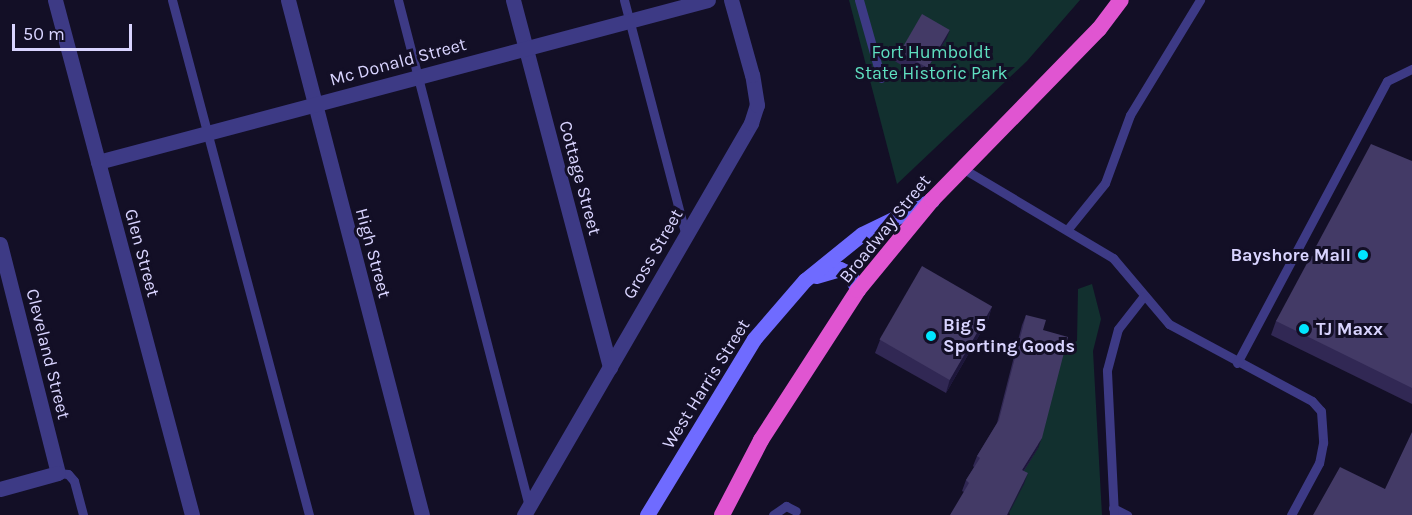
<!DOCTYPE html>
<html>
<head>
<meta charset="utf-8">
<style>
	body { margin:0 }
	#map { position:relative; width:1412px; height:515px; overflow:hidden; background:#130f26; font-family:Karla,sans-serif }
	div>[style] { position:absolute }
	.green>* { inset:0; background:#12302f }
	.service>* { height:9px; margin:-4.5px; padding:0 4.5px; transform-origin:4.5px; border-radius:4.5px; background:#3d3a85 }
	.minor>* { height:15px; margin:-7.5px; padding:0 7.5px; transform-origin:7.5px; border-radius:7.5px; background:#3d3a85 }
	.tertiary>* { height:15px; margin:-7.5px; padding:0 7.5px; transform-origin:7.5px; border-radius:7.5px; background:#3d3a85 }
	.secondary>* { height:15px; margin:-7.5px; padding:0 7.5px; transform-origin:7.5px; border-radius:7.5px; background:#6f6bff }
	.trunk>* { height:16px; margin:-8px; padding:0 8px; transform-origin:8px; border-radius:8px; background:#e055d1 }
	.wall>* { inset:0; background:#312854 }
	.shaded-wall>* { inset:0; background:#1d163a }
	.building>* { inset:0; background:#433a66; transform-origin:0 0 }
	.dots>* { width:16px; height:16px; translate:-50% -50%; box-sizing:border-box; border:3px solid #130f26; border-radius:50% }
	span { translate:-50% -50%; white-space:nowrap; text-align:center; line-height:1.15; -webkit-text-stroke:6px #130f26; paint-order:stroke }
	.park-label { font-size:18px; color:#5fe0c0 }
	.street-label { font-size:18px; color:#d9d4ff }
	.poi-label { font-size:18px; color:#d9d4ff; font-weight:700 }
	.right { translate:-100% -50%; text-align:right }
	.left { translate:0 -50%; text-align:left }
	.scale { position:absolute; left:12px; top:24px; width:120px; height:27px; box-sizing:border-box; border:3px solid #d9d4ff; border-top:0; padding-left:8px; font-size:18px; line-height:21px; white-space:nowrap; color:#d9d4ff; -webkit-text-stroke:4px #130f26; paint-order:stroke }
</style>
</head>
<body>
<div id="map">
	<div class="green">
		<div style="clip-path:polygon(849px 0,1080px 0,1027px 61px,897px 184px)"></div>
		<div style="clip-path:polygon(1092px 284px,1101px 319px,1093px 351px,1102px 515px,1010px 515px,1008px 510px,1018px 480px,1038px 448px,1064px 347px,1077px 341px,1078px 289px)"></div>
	</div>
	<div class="service">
		<div style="left:172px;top:0;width:533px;rotate:75.1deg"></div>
		<div style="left:398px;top:0;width:523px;rotate:75.49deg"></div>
		<div style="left:624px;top:0;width:245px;rotate:75.3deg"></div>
		<div style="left:859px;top:0;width:81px;rotate:74.2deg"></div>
		<div style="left:962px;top:168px;width:176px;rotate:30.8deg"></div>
		<div style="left:1113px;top:258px;width:87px;rotate:49.7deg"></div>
		<div style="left:1169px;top:324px;width:162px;rotate:28.3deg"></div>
		<div style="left:1312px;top:401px;width:13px;rotate:48deg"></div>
		<div style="left:1321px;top:411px;width:32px;rotate:86deg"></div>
		<div style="left:1323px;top:443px;width:20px;rotate:101deg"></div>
		<div style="left:1319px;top:463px;width:59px;rotate:118.3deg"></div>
		<div style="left:1067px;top:230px;width:60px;rotate:-51deg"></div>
		<div style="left:1105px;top:183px;width:72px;rotate:-69.8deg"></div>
		<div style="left:1130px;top:115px;width:135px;rotate:-58.7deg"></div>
		<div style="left:1237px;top:363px;width:319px;rotate:-62deg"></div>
		<div style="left:1387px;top:81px;width:28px;rotate:-26deg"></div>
		<div style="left:58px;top:473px;width:10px;rotate:6deg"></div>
		<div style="left:68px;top:474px;width:9px;rotate:49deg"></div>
		<div style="left:74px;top:481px;width:35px;rotate:75deg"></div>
		<div style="left:1113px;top:508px;width:16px;rotate:27deg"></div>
		<div style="left:773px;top:515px;width:16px;rotate:-35deg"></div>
		<div style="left:786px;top:506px;width:11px;rotate:27deg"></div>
		<div style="left:1114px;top:515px;width:145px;rotate:-92.8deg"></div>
		<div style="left:1107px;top:370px;width:42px;rotate:-75deg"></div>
		<div style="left:1118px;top:329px;width:41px;rotate:-52deg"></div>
	</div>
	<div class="minor">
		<div style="left:288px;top:0;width:532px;rotate:75.42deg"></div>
		<div style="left:513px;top:0;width:380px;rotate:75.2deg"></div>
		<div style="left:98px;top:162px;width:631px;rotate:-14.87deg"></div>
		<div style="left:0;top:244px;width:236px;rotate:75.8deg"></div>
		<div style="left:58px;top:473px;width:60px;rotate:164.6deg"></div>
		<div style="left:524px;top:515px;width:453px;rotate:-59.9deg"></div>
		<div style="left:751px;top:123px;width:19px;rotate:-72deg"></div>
		<div style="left:757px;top:105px;width:30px;rotate:-99deg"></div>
		<div style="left:752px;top:75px;width:78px;rotate:-105.6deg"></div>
	</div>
	<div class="tertiary">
		<div style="left:55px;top:0;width:533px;rotate:75.1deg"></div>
	</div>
	<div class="secondary">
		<div style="left:816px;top:276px;width:25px;rotate:-16deg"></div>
		<div style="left:840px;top:269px;width:10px;rotate:24deg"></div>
		<div style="left:849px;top:273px;width:19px;rotate:62deg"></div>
		<div style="left:647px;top:515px;width:206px;rotate:-58.7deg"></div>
		<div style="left:754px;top:339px;width:78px;rotate:-49.2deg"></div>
		<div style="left:805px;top:280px;width:73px;rotate:-38.9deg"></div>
		<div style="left:862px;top:234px;width:78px;rotate:-25.9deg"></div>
	</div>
	<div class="trunk">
		<div style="left:722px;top:515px;width:85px;rotate:-62.5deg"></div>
		<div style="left:761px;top:440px;width:179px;rotate:-57.1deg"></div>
		<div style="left:858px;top:290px;width:117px;rotate:-50.6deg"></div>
		<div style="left:932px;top:200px;width:239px;rotate:-45.7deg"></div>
		<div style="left:1099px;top:29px;width:36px;rotate:-53deg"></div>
	</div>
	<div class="wall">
		<div style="clip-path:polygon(946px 40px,921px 77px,893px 60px,897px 50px)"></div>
		<div style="clip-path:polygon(1412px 161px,1412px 404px,1271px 335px,1276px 321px)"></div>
		<div style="clip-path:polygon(992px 306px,988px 320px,946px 393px,875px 353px,880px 340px)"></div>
		<div style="clip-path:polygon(1026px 315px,1043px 330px,1038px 448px,1024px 471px,1024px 484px,964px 492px,962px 491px,966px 480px,974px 467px,973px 466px,977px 456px,997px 423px,1022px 325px)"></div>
	</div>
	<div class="shaded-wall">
		<div style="clip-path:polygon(950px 30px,946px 40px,921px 77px,924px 67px)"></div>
		<div style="clip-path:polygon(992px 306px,988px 320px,946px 393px,950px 379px)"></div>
		<div style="clip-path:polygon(1042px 438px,1038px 448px,1018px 480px,1022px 470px)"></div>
		<div style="clip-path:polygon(1028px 473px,1024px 484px,1008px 515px,1007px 515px)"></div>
	</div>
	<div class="building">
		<div style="left:922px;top:14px;width:32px;height:44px;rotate:30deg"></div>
		<div style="clip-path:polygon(1371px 144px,1412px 161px,1412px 388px,1276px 321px)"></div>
		<div style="left:922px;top:266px;width:81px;height:85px;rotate:30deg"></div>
		<div style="clip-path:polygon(1026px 315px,1046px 320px,1043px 330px,1068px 337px,1042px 438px,1022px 470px,1028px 473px,1007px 515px,950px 515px,969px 483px,966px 480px,980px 458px,977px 456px,999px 420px)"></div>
		<div style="clip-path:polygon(1412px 432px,1412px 515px,1313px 515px,1340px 467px,1385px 489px)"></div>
	</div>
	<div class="dots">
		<div style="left:1363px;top:255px;background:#00e5ff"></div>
		<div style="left:1304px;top:329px;background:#00e5ff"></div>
		<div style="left:931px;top:336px;background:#00e5ff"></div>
	</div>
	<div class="park-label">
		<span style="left:931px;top:63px">Fort Humboldt<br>State Historic Park</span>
	</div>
	<div class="street-label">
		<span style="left:398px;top:62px;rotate:-15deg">Mc Donald Street</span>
		<span style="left:580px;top:178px;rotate:75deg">Cottage Street</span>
		<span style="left:885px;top:229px;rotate:-51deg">Broadway Street</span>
		<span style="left:142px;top:253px;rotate:75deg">Glen Street</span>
		<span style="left:373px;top:253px;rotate:75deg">High Street</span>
		<span style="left:653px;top:254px;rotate:-60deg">Gross Street</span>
		<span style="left:48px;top:354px;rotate:76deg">Cleveland Street</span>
		<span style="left:706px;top:384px;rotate:-58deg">West Harris Street</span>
	</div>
	<div class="poi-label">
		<span class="right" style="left:1351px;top:255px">Bayshore Mall</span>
		<span class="left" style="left:943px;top:336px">Big 5<br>Sporting Goods</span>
		<span class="left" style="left:1316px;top:329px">TJ Maxx</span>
	</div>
	<div class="scale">50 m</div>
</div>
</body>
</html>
